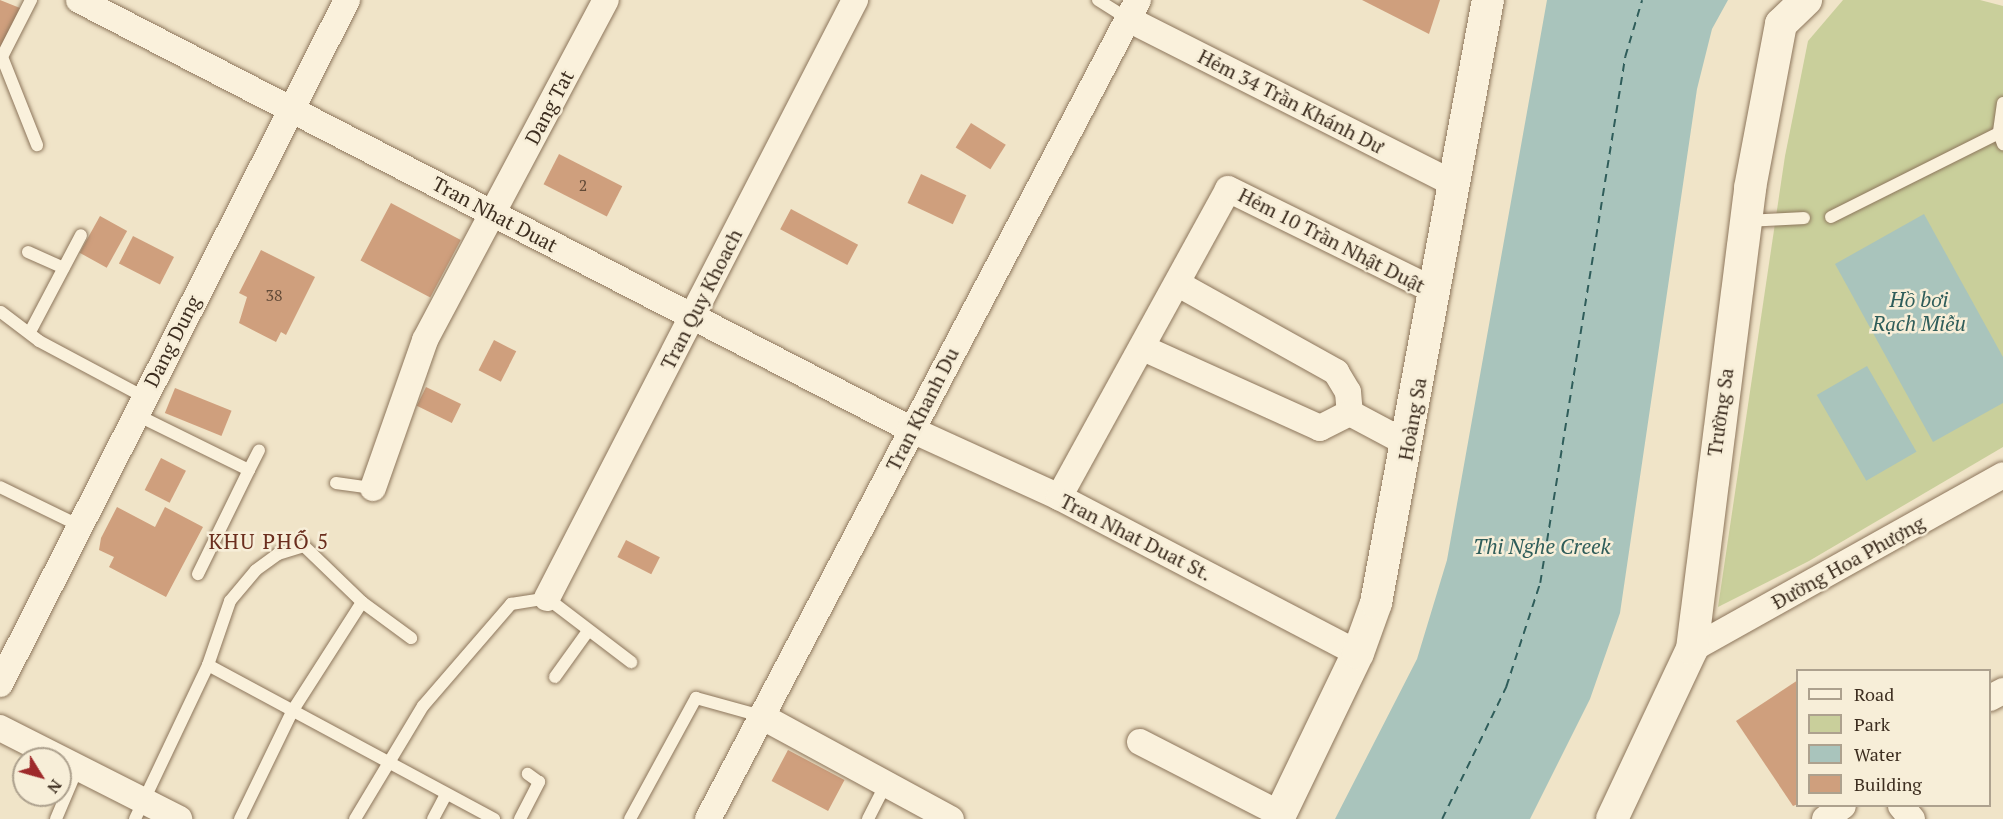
<!DOCTYPE html>
<html>
<head>
<meta charset="utf-8">
<style>
	body { margin:0 }
	#map { position:relative; width:2003px; height:819px; overflow:hidden; background:#f0e4c8; font-family:"PT Serif",serif }
	div>[style] { position:absolute }
	.green>* { inset:0; background:#c9cf9b }
	.water>* { inset:0; background:#a9c4bc; transform-origin:0 0 }
	.ferry>* { height:1.5px; margin-top:-0.75px; transform-origin:0; background:repeating-linear-gradient(90deg,#2f5d5a 0 8px,transparent 0 14px) }
	.building>* { inset:0; background:#cf9f7d; transform-origin:0 0 }
	.roads { filter:drop-shadow(0 0 2px #8d765c) drop-shadow(0 0 2px #8d765c) }
	.service>* { height:12px; margin:-6px; padding:0 6px; transform-origin:6px; border-radius:6px; background:#faf1dc }
	.minor>* { height:26px; margin:-13px; padding:0 13px; transform-origin:13px; border-radius:13px; background:#faf1dc }
	.tertiary>* { height:32px; margin:-16px; padding:0 16px; transform-origin:16px; border-radius:16px; background:#faf1dc }
	span { translate:-50% -50%; white-space:nowrap; text-align:center; line-height:1.15; -webkit-text-stroke:5px #f7eed8; paint-order:stroke }
	.number-label { font-size:16px; color:#624a37 }
	.number-label span { -webkit-text-stroke-width:0 }
	.street-label { font-size:20px; color:#3d2e20 }
	.water-label { font-size:21px; color:#2f5d5a; font-style:italic }
	.neighbourhood-label { font-size:21px; color:#6b2e1e; letter-spacing:1.5px }
	.legend { position:absolute; left:1796px; top:669px; width:195px; height:138px; box-sizing:border-box; background:#f7eed8; border:2px solid #ada18e; margin:0; padding:8px 10px; list-style:none; font-size:18px; color:#3d2e20 }
	.legend li { display:flex; align-items:center; gap:12px; height:30px }
	.legend b { width:30px; border:2px solid #ada18e }
	.north { position:absolute; left:12px; top:747px; width:60px; height:60px; box-sizing:border-box; background:#f7eed8; border:2px solid #ada18e; border-radius:50%; rotate:127deg; font-size:16px; font-weight:700; line-height:24px; text-align:center; color:#3d2e20 }
	.north::after { content:''; display:block; margin:auto; width:21px; height:27px; background:#9e2a2b; clip-path:polygon(50% 0,100% 100%,50% 72%,0 100%) }
</style>
</head>
<body>
<div id="map">
	<div class="green">
		<div style="clip-path:polygon(1843px 0,1980px 0,2003px 6px,2003px 447px,1809px 561px,1718px 607px,1785px 156px,1808px 41px)"></div>
	</div>
	<div class="water">
		<div style="clip-path:polygon(1547px 0,1728px 0,1712px 29px,1697px 89px,1620px 613px,1590px 699px,1530px 819px,1335px 819px,1417px 659px,1447px 560px)"></div>
		<div style="clip-path:polygon(1924px 214px,2003px 357px,2003px 403px,1933px 442px,1835px 264px)"></div>
		<div style="left:1867px;top:366px;width:99px;height:58px;rotate:60deg"></div>
	</div>
	<div class="ferry">
		<div style="left:1442px;top:819px;width:147px;rotate:-64.1deg"></div>
		<div style="left:1506px;top:687px;width:109px;rotate:-71.9deg"></div>
		<div style="left:1540px;top:583px;width:533px;rotate:-80.82deg"></div>
		<div style="left:1625px;top:57px;width:59px;rotate:-73.4deg"></div>
	</div>
	<div class="building">
		<div style="clip-path:polygon(0 0,25px 10px,0 53px)"></div>
		<div style="clip-path:polygon(1362px 0,1440px 0,1429px 34px)"></div>
		<div style="left:971px;top:123px;width:41px;height:29px;rotate:32deg"></div>
		<div style="left:559px;top:154px;width:71px;height:34px;rotate:27deg"></div>
		<div style="left:921px;top:174px;width:50px;height:32px;rotate:25deg"></div>
		<div style="left:391px;top:203px;width:79px;height:65px;rotate:28deg"></div>
		<div style="left:791px;top:209px;width:76px;height:23px;rotate:28deg"></div>
		<div style="left:100px;top:216px;width:31px;height:42px;rotate:29deg"></div>
		<div style="left:133px;top:236px;width:46px;height:31px;rotate:27deg"></div>
		<div style="clip-path:polygon(261px 250px,315px 277px,286px 335px,281px 332px,276px 342px,239px 323px,247px 297px,239px 293px)"></div>
		<div style="left:494px;top:340px;width:25px;height:34px;rotate:27deg"></div>
		<div style="left:426px;top:387px;width:39px;height:21px;rotate:26deg"></div>
		<div style="left:175px;top:388px;width:61px;height:27px;rotate:22deg"></div>
		<div style="left:161px;top:458px;width:28px;height:36px;rotate:27deg"></div>
		<div style="clip-path:polygon(117px 507px,155px 527px,165px 507px,203px 527px,166px 597px,109px 567px,114px 557px,99px 550px,101px 538px)"></div>
		<div style="left:626px;top:540px;width:38px;height:19px;rotate:27deg"></div>
		<div style="clip-path:polygon(1798px 680px,1798px 804px,1793px 806px,1736px 721px)"></div>
		<div style="left:788px;top:750px;width:64px;height:35px;rotate:28deg"></div>
	</div>
	<div class="roads">
		<div class="service">
			<div style="left:31px;top:0;width:64px;rotate:117deg"></div>
			<div style="left:2px;top:57px;width:95px;rotate:68.3deg"></div>
			<div style="left:1098px;top:0;width:36px;rotate:32deg"></div>
			<div style="left:2003px;top:103px;width:30px;rotate:98deg"></div>
			<div style="left:1999px;top:133px;width:12px;rotate:70deg"></div>
			<div style="left:1831px;top:217px;width:188px;rotate:-26.6deg"></div>
			<div style="left:1747px;top:221px;width:57px;rotate:-3deg"></div>
			<div style="left:28px;top:252px;width:39px;rotate:24deg"></div>
			<div style="left:1px;top:312px;width:48px;rotate:37.3deg"></div>
			<div style="left:39px;top:341px;width:119px;rotate:28.1deg"></div>
			<div style="left:31px;top:330px;width:107px;rotate:-62.2deg"></div>
			<div style="left:135px;top:414px;width:127px;rotate:26.2deg"></div>
			<div style="left:249px;top:470px;width:116px;rotate:116.1deg"></div>
			<div style="left:249px;top:470px;width:22px;rotate:-63deg"></div>
			<div style="left:336px;top:483px;width:37px;rotate:8deg"></div>
			<div style="left:0;top:487px;width:89px;rotate:26deg"></div>
			<div style="left:208px;top:665px;width:68px;rotate:-71deg"></div>
			<div style="left:230px;top:601px;width:40px;rotate:-50deg"></div>
			<div style="left:256px;top:570px;width:27px;rotate:-36deg"></div>
			<div style="left:278px;top:554px;width:27px;rotate:-17deg"></div>
			<div style="left:304px;top:546px;width:81px;rotate:44deg"></div>
			<div style="left:362px;top:602px;width:61px;rotate:36.3deg"></div>
			<div style="left:555px;top:677px;width:57px;rotate:-54.3deg"></div>
			<div style="left:56px;top:819px;width:56px;rotate:-67.1deg"></div>
			<div style="left:135px;top:819px;width:170px;rotate:-64.6deg"></div>
			<div style="left:208px;top:665px;width:325px;rotate:28.3deg"></div>
			<div style="left:240px;top:819px;width:121px;rotate:-64.1deg"></div>
			<div style="left:293px;top:710px;width:128px;rotate:-57.4deg"></div>
			<div style="left:355px;top:819px;width:132px;rotate:-59deg"></div>
			<div style="left:423px;top:706px;width:135px;rotate:-49.2deg"></div>
			<div style="left:511px;top:604px;width:36px;rotate:-9deg"></div>
			<div style="left:547px;top:598px;width:106px;rotate:37.3deg"></div>
			<div style="left:433px;top:819px;width:27px;rotate:-62deg"></div>
			<div style="left:520px;top:819px;width:42px;rotate:-62.8deg"></div>
			<div style="left:539px;top:782px;width:14px;rotate:-144deg"></div>
			<div style="left:630px;top:819px;width:138px;rotate:-61.4deg"></div>
			<div style="left:696px;top:698px;width:67px;rotate:15.5deg"></div>
			<div style="left:868px;top:819px;width:39px;rotate:-63deg"></div>
		</div>
		<div class="minor">
			<div style="left:79px;top:0;width:935px;rotate:27.3deg"></div>
			<div style="left:910px;top:429px;width:164px;rotate:24.5deg"></div>
			<div style="left:1059px;top:497px;width:337px;rotate:27.6deg"></div>
			<div style="left:1128px;top:19px;width:365px;rotate:26.8deg"></div>
			<div style="left:1180px;top:285px;width:179px;rotate:29.1deg"></div>
			<div style="left:1336px;top:372px;width:23px;rotate:59deg"></div>
			<div style="left:1348px;top:392px;width:21px;rotate:85deg"></div>
			<div style="left:1350px;top:413px;width:66px;rotate:28.1deg"></div>
			<div style="left:1143px;top:348px;width:194px;rotate:24.3deg"></div>
			<div style="left:1320px;top:428px;width:34px;rotate:-27deg"></div>
			<div style="left:373px;top:488px;width:157px;rotate:-70.6deg"></div>
			<div style="left:425px;top:340px;width:385px;rotate:-62deg"></div>
			<div style="left:1059px;top:497px;width:351px;rotate:-61.2deg"></div>
			<div style="left:1228px;top:189px;width:231px;rotate:26.2deg"></div>
			<div style="left:547px;top:598px;width:673px;rotate:-62.75deg"></div>
			<div style="left:1692px;top:649px;width:356px;rotate:-29.2deg"></div>
			<div style="left:0;top:684px;width:767px;rotate:-63.1deg"></div>
			<div style="left:1990px;top:698px;width:15px;rotate:-28deg"></div>
			<div style="left:761px;top:716px;width:216px;rotate:28.5deg"></div>
			<div style="left:0;top:728px;width:201px;rotate:26.9deg"></div>
			<div style="left:1140px;top:742px;width:157px;rotate:27.2deg"></div>
			<div style="left:1901px;top:806px;width:17px;rotate:50deg"></div>
			<div style="left:708px;top:819px;width:925px;rotate:-62.3deg"></div>
			<div style="left:1825px;top:819px;width:22px;rotate:-36deg"></div>
		</div>
		<div class="tertiary">
			<div style="left:1278px;top:819px;width:184px;rotate:-64.3deg"></div>
			<div style="left:1358px;top:653px;width:53px;rotate:-70.2deg"></div>
			<div style="left:1376px;top:603px;width:613px;rotate:-79.48deg"></div>
			<div style="left:1612px;top:819px;width:188px;rotate:-64.8deg"></div>
			<div style="left:1692px;top:649px;width:465px;rotate:-82.8deg"></div>
			<div style="left:1750px;top:188px;width:167px;rotate:-79.3deg"></div>
			<div style="left:1781px;top:24px;width:35px;rotate:-44deg"></div>
		</div>
	</div>
	<div class="number-label">
		<span style="left:583px;top:185px">2</span>
		<span style="left:274px;top:295px">38</span>
	</div>
	<div class="street-label">
		<span style="left:1291px;top:101px;rotate:27deg">Hẻm 34 Trần Khánh Dư</span>
		<span style="left:549px;top:107px;rotate:-62deg">Dang Tat</span>
		<span style="left:495px;top:214px;rotate:28deg">Tran Nhat Duat</span>
		<span style="left:1332px;top:240px;rotate:27deg">Hẻm 10 Trần Nhật Duật</span>
		<span style="left:701px;top:299px;rotate:-63deg">Tran Quy Khoach</span>
		<span style="left:172px;top:341px;rotate:-63deg">Dang Dung</span>
		<span style="left:922px;top:409px;rotate:-63deg">Tran Khanh Du</span>
		<span style="left:1720px;top:412px;rotate:-82deg">Trường Sa</span>
		<span style="left:1412px;top:419px;rotate:-80deg">Hoàng Sa</span>
		<span style="left:1136px;top:537px;rotate:27deg">Tran Nhat Duat St.</span>
		<span style="left:1848px;top:562px;rotate:-29deg">Đường Hoa Phượng</span>
	</div>
	<div class="water-label">
		<span style="left:1919px;top:311px">Hồ bơi<br>Rạch Miễu</span>
		<span style="left:1542px;top:546px">Thi Nghe Creek</span>
	</div>
	<div class="neighbourhood-label">
		<span style="left:269px;top:541px">KHU PHỐ 5</span>
	</div>
	<ul class="legend">
	<li><b style="height:8px;background:#faf1dc"></b>Road</li>
	<li><b style="height:16px;background:#c9cf9b"></b>Park</li>
	<li><b style="height:16px;background:#a9c4bc"></b>Water</li>
	<li><b style="height:16px;background:#cf9f7d"></b>Building</li>
	</ul>
	<div class="north">N</div>
</div>
</body>
</html>
